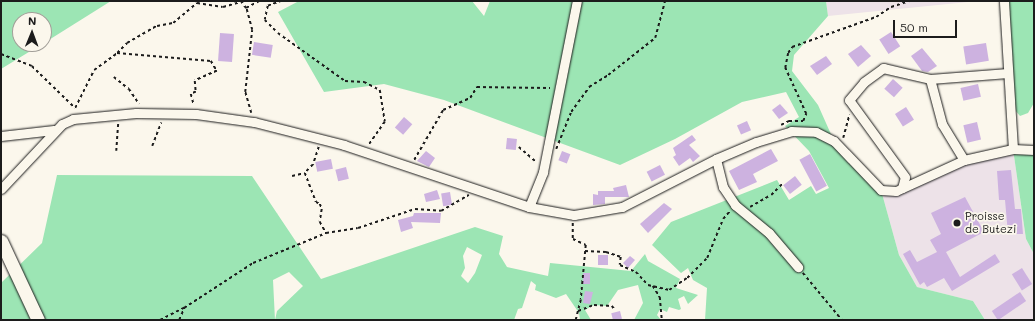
<!DOCTYPE html>
<html>
<head>
<meta charset="utf-8">
<style>
	body { margin:0 }
	#map { position:relative; width:1035px; height:321px; overflow:hidden; background:#fbf7ec; font-family:Mali,sans-serif }
	div>[style] { position:absolute }
	.built>* { inset:0; background:#ede2e8 }
	.green>* { inset:0; background:#9ce5b4 }
	.building>* { inset:0; background:#cdb2e0; transform-origin:0 0 }
	.path>* { height:1.5px; margin-top:-0.75px; transform-origin:0; background:repeating-linear-gradient(90deg,#1c1c1c 0 3px,transparent 0 6px) }
	.roads { filter:drop-shadow(0 0 1px #1c1c1c) drop-shadow(0 0 1px #1c1c1c) }
	.street>* { height:9px; margin:-4.5px; padding:0 4.5px; transform-origin:4.5px; border-radius:4.5px; background:#fbf7ec }
	.secondary>* { height:13px; margin:-6.5px; padding:0 6.5px; transform-origin:6.5px; border-radius:6.5px; background:#fbf7ec }
	.dots>* { width:11px; height:11px; translate:-50% -50%; box-sizing:border-box; border:2px solid #fbf7ec; border-radius:50% }
	span { translate:-50% -50%; white-space:nowrap; text-align:center; line-height:1.15; -webkit-text-stroke:3.5px #fbf7ec; paint-order:stroke }
	.poi-label { font-size:11px; color:#1c1c1c }
	.left { translate:0 -50%; text-align:left }
	.frame { position:absolute; inset:0; border:2px solid #1c1c1c; pointer-events:none }
	.north { position:absolute; left:12px; top:12px; width:40px; height:40px; box-sizing:border-box; background:#fbf7ec; border:1px solid #a29f99; border-radius:50%; rotate:1deg; font-size:11px; font-weight:700; line-height:16px; text-align:center; color:#1c1c1c }
	.north::after { content:''; display:block; margin:auto; width:14px; height:18px; background:#1c1c1c; clip-path:polygon(50% 0,100% 100%,50% 72%,0 100%) }
	.scale { position:absolute; left:893px; top:20px; width:64px; height:18px; box-sizing:border-box; border:2px solid #1c1c1c; border-top:0; padding-left:5px; font-size:12px; line-height:14px; white-space:nowrap; color:#1c1c1c; -webkit-text-stroke:3px #fbf7ec; paint-order:stroke }
</style>
</head>
<body>
<div id="map">
	<div class="built">
		<div style="clip-path:polygon(826px 1px,978px 1px,828px 16px)"></div>
		<div style="clip-path:polygon(1013px 149px,1026px 239px,1034px 254px,1034px 320px,985px 320px,973px 301px,917px 287px,899px 255px,881px 190px,895px 191px,964px 160px)"></div>
	</div>
	<div class="green">
		<div style="clip-path:polygon(1px 1px,111px 1px,44px 43px,44px 20px,20px 20px,20px 44px,42px 44px,1px 69px)"></div>
		<div style="clip-path:polygon(evenodd,299px 1px,472px 1px,484px 16px,490px 1px,826px 1px,828px 16px,794px 55px,792px 71px,818px 105px,834px 141px,881px 190px,899px 255px,917px 287px,973px 301px,985px 320px,705px 320px,707px 288px,693px 280px,688px 268px,681px 273px,652px 245px,671px 222px,777px 180px,789px 200px,811px 186px,816px 194px,829px 188px,809px 151px,785px 126px,799px 117px,786px 92px,742px 102px,675px 139px,620px 165px,444px 100px,384px 84px,324px 92px,278px 12px,299px 1px,740px 215px,763px 227px,782px 256px,761px 230px,740px 215px)"></div>
		<div style="clip-path:polygon(1008px 1px,1034px 1px,1034px 103px,1028px 113px,1020px 116px,1015px 110px)"></div>
		<div style="clip-path:polygon(1013px 149px,1034px 150px,1034px 254px,1026px 239px)"></div>
		<div style="clip-path:polygon(evenodd,57px 175px,252px 176px,321px 279px,475px 227px,503px 236px,499px 254px,507px 267px,548px 276px,550px 263px,631px 271px,645px 254px,648px 261px,680px 279px,676px 288px,698px 295px,688px 304px,684px 296px,678px 299px,681px 309px,679px 310px,669px 307px,667px 312px,660px 309px,657px 315px,661px 320px,634px 320px,643px 303px,638px 285px,618px 290px,607px 306px,594px 305px,585px 310px,591px 320px,580px 320px,579px 313px,566px 294px,556px 298px,535px 290px,536px 285px,531px 281px,522px 308px,518px 309px,514px 320px,1px 320px,1px 283px,42px 243px,57px 175px,467px 247px,482px 255px,475px 273px,468px 283px,461px 276px,465px 268px,463px 256px,467px 247px,57px 175px,289px 272px,303px 286px,277px 311px,275px 320px,273px 280px,289px 272px)"></div>
	</div>
	<div class="building">
		<div style="left:891px;top:32px;width:17px;height:14px;rotate:57deg"></div>
		<div style="left:220px;top:33px;width:14px;height:28px;rotate:4deg"></div>
		<div style="left:254px;top:42px;width:19px;height:13px;rotate:9deg"></div>
		<div style="left:986px;top:43px;width:18px;height:23px;rotate:81deg"></div>
		<div style="clip-path:polygon(861px 45px,871px 56px,858px 67px,848px 54px)"></div>
		<div style="clip-path:polygon(922px 48px,937px 66px,928px 72px,922px 71px,911px 56px)"></div>
		<div style="clip-path:polygon(826px 56px,832px 64px,817px 75px,810px 66px)"></div>
		<div style="left:893px;top:79px;width:13px;height:13px;rotate:42deg"></div>
		<div style="left:978px;top:84px;width:13px;height:18px;rotate:77deg"></div>
		<div style="clip-path:polygon(780px 104px,788px 113px,779px 119px,772px 110px)"></div>
		<div style="left:906px;top:107px;width:15px;height:13px;rotate:58deg"></div>
		<div style="left:404px;top:117px;width:11px;height:14px;rotate:41deg"></div>
		<div style="left:747px;top:121px;width:10px;height:11px;rotate:66deg"></div>
		<div style="left:977px;top:122px;width:18px;height:14px;rotate:77deg"></div>
		<div style="clip-path:polygon(692px 135px,696px 140px,689px 145px,700px 156px,693px 162px,690px 158px,679px 166px,673px 157px,676px 155px,673px 148px)"></div>
		<div style="left:507px;top:138px;width:10px;height:11px;rotate:6deg"></div>
		<div style="clip-path:polygon(771px 149px,778px 161px,753px 174px,757px 182px,739px 190px,729px 171px)"></div>
		<div style="clip-path:polygon(426px 151px,435px 158px,429px 167px,417px 161px)"></div>
		<div style="left:562px;top:151px;width:9px;height:10px;rotate:21deg"></div>
		<div style="left:810px;top:154px;width:36px;height:12px;rotate:62deg"></div>
		<div style="left:331px;top:159px;width:10px;height:16px;rotate:79deg"></div>
		<div style="left:660px;top:165px;width:11px;height:15px;rotate:63deg"></div>
		<div style="left:346px;top:167px;width:12px;height:11px;rotate:76deg"></div>
		<div style="clip-path:polygon(1011px 170px,1015px 209px,1021px 209px,1023px 234px,1008px 234px,1005px 200px,999px 200px,997px 171px)"></div>
		<div style="left:795px;top:176px;width:11px;height:15px;rotate:52deg"></div>
		<div style="clip-path:polygon(626px 185px,629px 197px,605px 197px,605px 204px,593px 205px,593px 194px,598px 195px,598px 191px,614px 191px,613px 188px)"></div>
		<div style="clip-path:polygon(437px 190px,440px 199px,426px 202px,424px 194px)"></div>
		<div style="left:450px;top:192px;width:13px;height:9px;rotate:81deg"></div>
		<div style="clip-path:polygon(965px 197px,984px 232px,946px 252px,960px 277px,995px 254px,1000px 262px,952px 291px,944px 278px,927px 287px,924px 282px,920px 285px,903px 254px,910px 250px,917px 262px,937px 252px,930px 240px,941px 234px,931px 213px)"></div>
		<div style="clip-path:polygon(664px 203px,672px 209px,648px 233px,640px 224px)"></div>
		<div style="clip-path:polygon(414px 213px,441px 213px,440px 223px,411px 222px,413px 228px,401px 232px,398px 220px,413px 216px)"></div>
		<div style="left:598px;top:255px;width:10px;height:10px"></div>
		<div style="clip-path:polygon(630px 256px,635px 260px,628px 268px,623px 263px)"></div>
		<div style="left:1022px;top:268px;width:19px;height:12px;rotate:58deg"></div>
		<div style="left:583px;top:273px;width:7px;height:11px"></div>
		<div style="clip-path:polygon(585px 291px,593px 292px,590px 304px,583px 303px)"></div>
		<div style="left:1020px;top:292px;width:11px;height:34px;rotate:56deg"></div>
		<div style="left:620px;top:311px;width:8px;height:9px;rotate:76deg"></div>
	</div>
	<div class="path">
		<div style="left:200px;top:1px;width:4px;rotate:146deg"></div>
		<div style="left:197px;top:3px;width:26px;rotate:9deg"></div>
		<div style="left:223px;top:7px;width:19px;rotate:-16deg"></div>
		<div style="left:241px;top:1px;width:9px;rotate:54deg"></div>
		<div style="left:282px;top:1px;width:15px;rotate:160deg"></div>
		<div style="left:268px;top:6px;width:14px;rotate:102deg"></div>
		<div style="left:265px;top:20px;width:18px;rotate:45deg"></div>
		<div style="left:278px;top:33px;width:82px;rotate:35.6deg"></div>
		<div style="left:345px;top:81px;width:19px;rotate:3deg"></div>
		<div style="left:364px;top:82px;width:18px;rotate:27deg"></div>
		<div style="left:380px;top:90px;width:32px;rotate:81deg"></div>
		<div style="left:385px;top:122px;width:28px;rotate:125deg"></div>
		<div style="left:117px;top:53px;width:14px;rotate:-45deg"></div>
		<div style="left:127px;top:43px;width:34px;rotate:-30deg"></div>
		<div style="left:157px;top:26px;width:16px;rotate:-11deg"></div>
		<div style="left:173px;top:23px;width:31px;rotate:-40deg"></div>
		<div style="left:1px;top:54px;width:33px;rotate:21deg"></div>
		<div style="left:32px;top:66px;width:60px;rotate:44.3deg"></div>
		<div style="left:114px;top:77px;width:19px;rotate:39deg"></div>
		<div style="left:129px;top:89px;width:18px;rotate:56deg"></div>
		<div style="left:75px;top:108px;width:42px;rotate:-63.4deg"></div>
		<div style="left:94px;top:70px;width:29px;rotate:-36deg"></div>
		<div style="left:117px;top:53px;width:94px;rotate:4.9deg"></div>
		<div style="left:211px;top:61px;width:12px;rotate:59deg"></div>
		<div style="left:217px;top:71px;width:24px;rotate:156deg"></div>
		<div style="left:195px;top:81px;width:11px;rotate:85deg"></div>
		<div style="left:196px;top:92px;width:5px;rotate:158deg"></div>
		<div style="left:191px;top:94px;width:11px;rotate:75deg"></div>
		<div style="left:251px;top:113px;width:22px;rotate:-106deg"></div>
		<div style="left:245px;top:92px;width:62px;rotate:-83.6deg"></div>
		<div style="left:252px;top:30px;width:23px;rotate:-105deg"></div>
		<div style="left:246px;top:8px;width:15px;rotate:-28deg"></div>
		<div style="left:781px;top:125px;width:9px;rotate:-27deg"></div>
		<div style="left:789px;top:121px;width:14px"></div>
		<div style="left:803px;top:121px;width:8px;rotate:-67deg"></div>
		<div style="left:806px;top:114px;width:51px;rotate:-114.5deg"></div>
		<div style="left:785px;top:68px;width:15px;rotate:-79deg"></div>
		<div style="left:788px;top:53px;width:7px;rotate:-56deg"></div>
		<div style="left:792px;top:47px;width:89px;rotate:-19.7deg"></div>
		<div style="left:876px;top:17px;width:18px;rotate:-34deg"></div>
		<div style="left:891px;top:7px;width:20px;rotate:-18deg"></div>
		<div style="left:843px;top:138px;width:24px;rotate:-75deg"></div>
		<div style="left:152px;top:146px;width:25px;rotate:-69deg"></div>
		<div style="left:319px;top:147px;width:19px;rotate:108deg"></div>
		<div style="left:313px;top:165px;width:11px;rotate:135deg"></div>
		<div style="left:305px;top:173px;width:31px;rotate:69deg"></div>
		<div style="left:316px;top:202px;width:4px;rotate:27deg"></div>
		<div style="left:320px;top:204px;width:5px;rotate:68deg"></div>
		<div style="left:322px;top:209px;width:13px;rotate:99deg"></div>
		<div style="left:320px;top:222px;width:13px;rotate:61deg"></div>
		<div style="left:519px;top:147px;width:23px;rotate:41deg"></div>
		<div style="left:556px;top:149px;width:40px;rotate:-68deg"></div>
		<div style="left:571px;top:112px;width:31px;rotate:-54deg"></div>
		<div style="left:589px;top:87px;width:22px;rotate:-32deg"></div>
		<div style="left:608px;top:75px;width:60px;rotate:-38.2deg"></div>
		<div style="left:655px;top:38px;width:38px;rotate:-75deg"></div>
		<div style="left:116px;top:151px;width:28px;rotate:-86deg"></div>
		<div style="left:414px;top:160px;width:58px;rotate:-59.9deg"></div>
		<div style="left:443px;top:110px;width:30px;rotate:-24deg"></div>
		<div style="left:470px;top:98px;width:13px;rotate:-58deg"></div>
		<div style="left:477px;top:87px;width:73px;rotate:0.8deg"></div>
		<div style="left:292px;top:176px;width:13px;rotate:-13deg"></div>
		<div style="left:750px;top:207px;width:24px;rotate:-30deg"></div>
		<div style="left:771px;top:195px;width:16px;rotate:-45deg"></div>
		<div style="left:573px;top:223px;width:16px;rotate:90deg"></div>
		<div style="left:573px;top:239px;width:14px;rotate:25deg"></div>
		<div style="left:586px;top:245px;width:55px;rotate:95.2deg"></div>
		<div style="left:581px;top:300px;width:21px;rotate:104deg"></div>
		<div style="left:585px;top:251px;width:21px;rotate:3deg"></div>
		<div style="left:606px;top:252px;width:16px;rotate:18deg"></div>
		<div style="left:621px;top:257px;width:8px;rotate:97deg"></div>
		<div style="left:620px;top:265px;width:17px;rotate:24deg"></div>
		<div style="left:636px;top:272px;width:18px;rotate:47deg"></div>
		<div style="left:648px;top:285px;width:22px;rotate:13deg"></div>
		<div style="left:669px;top:290px;width:22px;rotate:-34deg"></div>
		<div style="left:687px;top:278px;width:28px;rotate:-45deg"></div>
		<div style="left:707px;top:258px;width:42px;rotate:-67.7deg"></div>
		<div style="left:723px;top:219px;width:11px;rotate:-49deg"></div>
		<div style="left:803px;top:273px;width:61px;rotate:50.3deg"></div>
		<div style="left:653px;top:286px;width:13px;rotate:58deg"></div>
		<div style="left:660px;top:297px;width:23px;rotate:85deg"></div>
		<div style="left:578px;top:311px;width:17px;rotate:-21deg"></div>
		<div style="left:594px;top:305px;width:18px;rotate:3deg"></div>
		<div style="left:612px;top:306px;width:5px;rotate:53deg"></div>
		<div style="left:160px;top:320px;width:27px;rotate:-27deg"></div>
		<div style="left:184px;top:308px;width:82px;rotate:-33.1deg"></div>
		<div style="left:253px;top:263px;width:79px;rotate:-22.3deg"></div>
		<div style="left:326px;top:233px;width:32px;rotate:-9deg"></div>
		<div style="left:358px;top:228px;width:60px;rotate:-18.4deg"></div>
		<div style="left:415px;top:209px;width:26px;rotate:4deg"></div>
		<div style="left:441px;top:211px;width:32px;rotate:-30deg"></div>
		<div style="left:179px;top:320px;width:13px;rotate:-67deg"></div>
	</div>
	<div class="roads">
		<div class="street">
			<div style="left:930px;top:79px;width:78px;rotate:-4.4deg"></div>
			<div style="left:1px;top:136px;width:53px;rotate:-6.5deg"></div>
			<div style="left:1013px;top:149px;width:21px;rotate:3deg"></div>
			<div style="left:716px;top:159px;width:29px;rotate:76deg"></div>
			<div style="left:723px;top:187px;width:22px;rotate:56deg"></div>
			<div style="left:735px;top:205px;width:44px;rotate:39.5deg"></div>
			<div style="left:769px;top:233px;width:45px;rotate:49.5deg"></div>
			<div style="left:902px;top:188px;width:11px;rotate:-75deg"></div>
			<div style="left:905px;top:177px;width:95px;rotate:-126deg"></div>
			<div style="left:849px;top:100px;width:23px;rotate:-50deg"></div>
			<div style="left:864px;top:82px;width:24px;rotate:-36deg"></div>
			<div style="left:883px;top:68px;width:48px;rotate:13.2deg"></div>
			<div style="left:930px;top:79px;width:47px;rotate:75.1deg"></div>
			<div style="left:942px;top:124px;width:42px;rotate:58.6deg"></div>
			<div style="left:1px;top:189px;width:89px;rotate:-46.8deg"></div>
			<div style="left:62px;top:124px;width:12px;rotate:-24deg"></div>
			<div style="left:73px;top:119px;width:63px;rotate:-5.4deg"></div>
			<div style="left:136px;top:113px;width:60px;rotate:1deg"></div>
			<div style="left:196px;top:114px;width:59px;rotate:7.9deg"></div>
			<div style="left:254px;top:122px;width:93px;rotate:14.3deg"></div>
			<div style="left:344px;top:145px;width:195px;rotate:18.5deg"></div>
			<div style="left:529px;top:207px;width:46px;rotate:10.1deg"></div>
			<div style="left:574px;top:215px;width:49px;rotate:-9.5deg"></div>
			<div style="left:622px;top:207px;width:106px;rotate:-27.1deg"></div>
			<div style="left:716px;top:159px;width:43px;rotate:-23deg"></div>
			<div style="left:756px;top:142px;width:37px;rotate:-17deg"></div>
			<div style="left:791px;top:131px;width:25px;rotate:2deg"></div>
			<div style="left:816px;top:132px;width:20px;rotate:27deg"></div>
			<div style="left:834px;top:141px;width:68px;rotate:46.2deg"></div>
			<div style="left:881px;top:190px;width:15px;rotate:4deg"></div>
			<div style="left:896px;top:191px;width:75px;rotate:-24.5deg"></div>
			<div style="left:964px;top:160px;width:50px;rotate:-12.7deg"></div>
			<div style="left:1013px;top:149px;width:148px;rotate:-93.5deg"></div>
			<div style="left:529px;top:207px;width:38px;rotate:-68deg"></div>
			<div style="left:543px;top:172px;width:174px;rotate:-78.8deg"></div>
		</div>
		<div class="secondary">
			<div style="left:1px;top:241px;width:87px;rotate:64.9deg"></div>
		</div>
	</div>
	<div class="dots">
		<div style="left:957px;top:223px;background:#1c1c1c"></div>
	</div>
	<div class="poi-label">
		<span class="left" style="left:965px;top:223px">Proisse<br>de Butezi</span>
	</div>
	<div class="frame"></div>
	<div class="north">N</div>
	<div class="scale">50 m</div>
</div>
</body>
</html>
